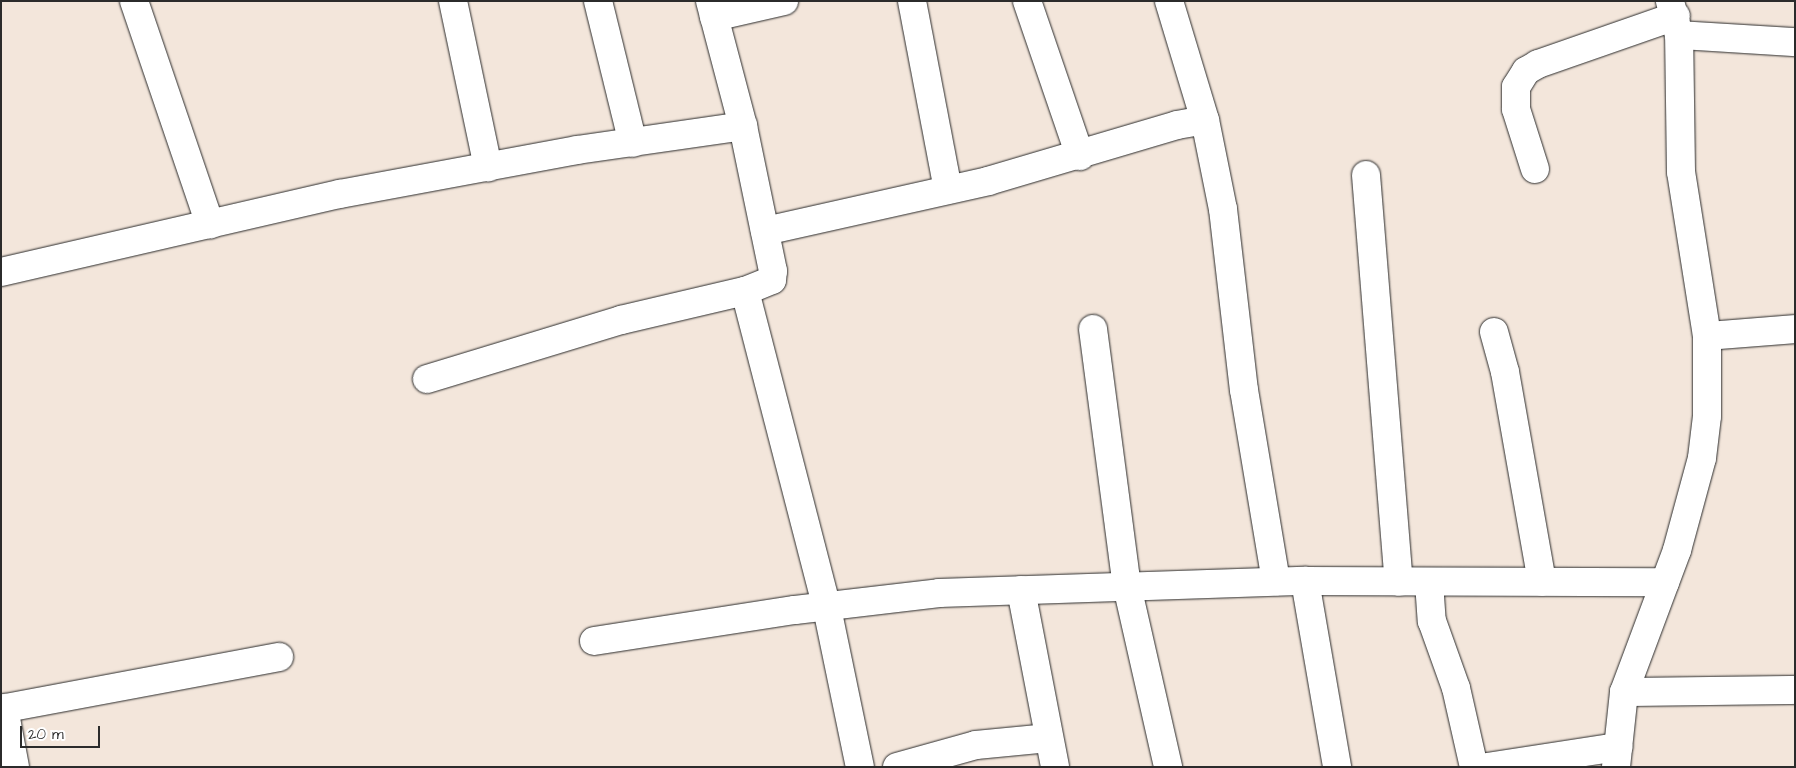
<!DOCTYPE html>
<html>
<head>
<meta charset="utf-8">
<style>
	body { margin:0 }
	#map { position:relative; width:1796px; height:768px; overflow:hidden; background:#f3e6db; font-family:"Architects Daughter",sans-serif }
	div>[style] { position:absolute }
	.roads { filter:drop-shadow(0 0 1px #2b2b2b) drop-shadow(0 0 1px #2b2b2b) }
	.minor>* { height:28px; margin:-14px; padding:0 14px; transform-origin:14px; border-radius:14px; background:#fff }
	.secondary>* { height:28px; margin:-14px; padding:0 14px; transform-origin:14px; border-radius:14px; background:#fff }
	span { translate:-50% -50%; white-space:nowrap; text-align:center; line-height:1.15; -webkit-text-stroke:4px #fff; paint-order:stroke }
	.frame { position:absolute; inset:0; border:2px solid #2b2b2b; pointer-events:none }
	.scale { position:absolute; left:20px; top:726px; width:80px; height:22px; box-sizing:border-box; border:2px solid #2b2b2b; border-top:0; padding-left:6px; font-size:15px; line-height:18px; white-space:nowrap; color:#2b2b2b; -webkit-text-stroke:4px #fff; paint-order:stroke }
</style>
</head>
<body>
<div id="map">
	<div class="roads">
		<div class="minor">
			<div style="left:134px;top:1px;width:236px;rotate:71.2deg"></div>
			<div style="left:453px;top:1px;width:170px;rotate:78.1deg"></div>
			<div style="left:598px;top:1px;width:146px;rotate:76.2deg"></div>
			<div style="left:912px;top:1px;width:192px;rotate:79.2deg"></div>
			<div style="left:1027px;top:1px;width:164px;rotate:71.1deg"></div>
			<div style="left:1169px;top:1px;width:124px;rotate:73.2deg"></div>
			<div style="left:714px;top:17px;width:72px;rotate:-12.9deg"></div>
			<div style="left:1679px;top:35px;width:116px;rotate:3.5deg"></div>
			<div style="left:1535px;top:169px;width:63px;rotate:-107.6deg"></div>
			<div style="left:1516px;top:109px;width:22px;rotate:-90deg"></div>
			<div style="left:1516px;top:87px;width:19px;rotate:-58deg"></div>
			<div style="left:1526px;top:71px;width:14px;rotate:-30deg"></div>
			<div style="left:1538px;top:64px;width:146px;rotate:-19.2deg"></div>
			<div style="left:1366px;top:175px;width:408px;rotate:85.4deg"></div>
			<div style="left:765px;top:231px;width:229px;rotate:-12.6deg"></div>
			<div style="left:988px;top:181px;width:197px;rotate:-16.5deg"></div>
			<div style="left:1177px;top:125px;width:28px;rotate:-10deg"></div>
			<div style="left:1205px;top:120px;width:91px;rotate:78.6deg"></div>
			<div style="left:1223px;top:209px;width:182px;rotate:83.4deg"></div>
			<div style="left:1244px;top:390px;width:194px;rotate:80.5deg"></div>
			<div style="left:1px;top:272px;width:348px;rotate:-13deg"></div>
			<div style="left:340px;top:194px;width:241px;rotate:-10.5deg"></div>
			<div style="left:577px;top:150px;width:168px;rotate:-8.2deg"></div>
			<div style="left:745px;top:291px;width:327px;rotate:75.5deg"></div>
			<div style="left:827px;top:608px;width:162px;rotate:78.3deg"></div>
			<div style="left:1093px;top:329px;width:259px;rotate:82.5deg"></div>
			<div style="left:1127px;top:586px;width:186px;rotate:77.2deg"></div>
			<div style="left:1494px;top:332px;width:41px;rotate:74.6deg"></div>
			<div style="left:1505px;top:372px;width:213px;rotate:80deg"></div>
			<div style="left:1707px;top:336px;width:88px;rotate:-4.5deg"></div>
			<div style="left:427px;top:379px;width:203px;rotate:-16.9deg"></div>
			<div style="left:621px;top:320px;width:127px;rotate:-13.2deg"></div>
			<div style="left:745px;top:291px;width:29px;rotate:-22deg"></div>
			<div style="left:772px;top:280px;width:9px;rotate:-84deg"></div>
			<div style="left:773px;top:271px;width:148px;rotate:-101.7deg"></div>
			<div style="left:743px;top:126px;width:129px;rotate:-104.8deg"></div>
			<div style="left:1305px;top:581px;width:189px;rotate:80.2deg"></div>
			<div style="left:1429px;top:582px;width:39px;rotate:86deg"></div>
			<div style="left:1432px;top:621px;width:71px;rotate:70.3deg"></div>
			<div style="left:1456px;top:688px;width:81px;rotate:77.2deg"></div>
			<div style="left:1021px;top:590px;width:180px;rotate:79.1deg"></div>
			<div style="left:594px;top:641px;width:203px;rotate:-8.8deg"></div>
			<div style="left:795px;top:610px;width:145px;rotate:-6.7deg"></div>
			<div style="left:939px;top:593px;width:366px;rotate:-1.9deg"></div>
			<div style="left:1305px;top:581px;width:360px;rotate:0.2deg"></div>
			<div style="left:1624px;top:692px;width:171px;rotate:-0.7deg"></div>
			<div style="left:4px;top:708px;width:60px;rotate:79.4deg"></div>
			<div style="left:1px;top:709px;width:283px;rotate:-10.6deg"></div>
			<div style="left:897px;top:767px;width:82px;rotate:-15.6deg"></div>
			<div style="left:976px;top:745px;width:73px;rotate:-5.5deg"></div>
			<div style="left:1487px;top:767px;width:133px;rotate:-8.7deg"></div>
		</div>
		<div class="secondary">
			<div style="left:1616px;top:767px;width:75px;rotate:-83.9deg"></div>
			<div style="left:1624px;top:692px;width:152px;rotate:-69.5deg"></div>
			<div style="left:1677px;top:550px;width:95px;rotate:-74.8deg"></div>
			<div style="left:1702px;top:458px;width:42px;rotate:-83.2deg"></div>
			<div style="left:1707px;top:416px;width:80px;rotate:-90deg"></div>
			<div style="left:1707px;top:336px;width:166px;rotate:-99deg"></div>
			<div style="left:1681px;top:172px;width:137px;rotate:-90.8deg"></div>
			<div style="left:1679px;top:35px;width:35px;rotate:-105deg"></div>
		</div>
	</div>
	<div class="frame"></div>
	<div class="scale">20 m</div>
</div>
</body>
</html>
